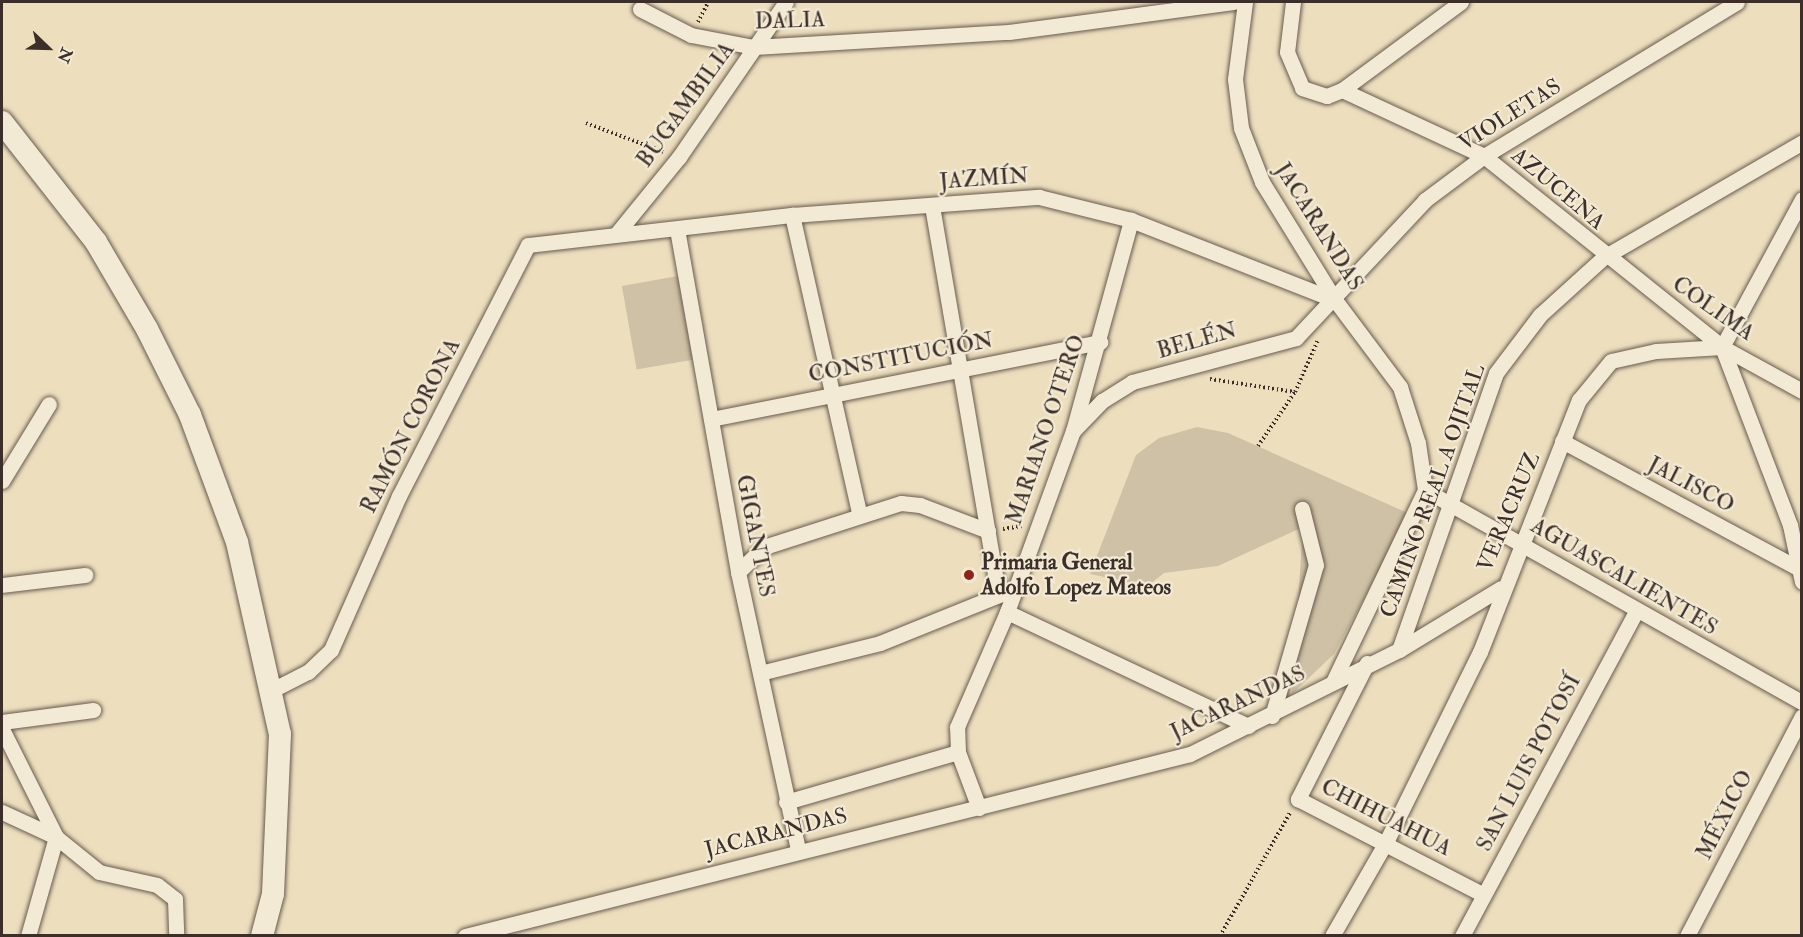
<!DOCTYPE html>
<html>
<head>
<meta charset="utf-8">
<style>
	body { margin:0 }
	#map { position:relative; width:1803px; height:937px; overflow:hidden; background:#eddfbe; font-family:"IM FELL Double Pica",serif }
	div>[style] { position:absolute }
	.green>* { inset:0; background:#cfc1a5; transform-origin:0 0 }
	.path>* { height:4px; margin-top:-2px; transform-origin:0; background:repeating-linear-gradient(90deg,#3c2f2a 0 1.5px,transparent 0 4.5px) }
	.roads { filter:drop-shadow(0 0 2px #685b4f) drop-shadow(0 0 2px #685b4f) }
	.minor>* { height:15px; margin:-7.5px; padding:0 7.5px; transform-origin:7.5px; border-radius:7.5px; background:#f3ead5 }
	.secondary>* { height:22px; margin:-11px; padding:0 11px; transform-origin:11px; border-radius:11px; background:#f3ead5 }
	.dots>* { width:16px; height:16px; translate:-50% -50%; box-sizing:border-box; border:3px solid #f3ead5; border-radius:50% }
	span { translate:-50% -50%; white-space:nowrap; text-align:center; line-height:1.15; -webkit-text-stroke:4.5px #f3ead5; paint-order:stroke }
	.street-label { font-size:22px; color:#3c2f2a }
	.poi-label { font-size:22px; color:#3c2f2a; font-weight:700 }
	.left { translate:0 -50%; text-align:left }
	.frame { position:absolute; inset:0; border:3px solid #3c2f2a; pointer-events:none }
	.north { position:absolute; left:18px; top:18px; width:60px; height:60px; -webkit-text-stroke:4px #f3ead5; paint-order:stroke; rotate:113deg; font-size:16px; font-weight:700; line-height:24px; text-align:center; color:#3c2f2a }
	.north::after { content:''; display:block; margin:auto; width:21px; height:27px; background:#3c2f2a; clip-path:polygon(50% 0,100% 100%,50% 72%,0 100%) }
</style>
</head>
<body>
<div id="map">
	<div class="green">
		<div style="left:678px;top:276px;width:85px;height:57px;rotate:80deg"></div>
		<div style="clip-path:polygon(1197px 427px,1228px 433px,1410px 514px,1334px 654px,1292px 694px,1303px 527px,1218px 566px,1164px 573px,1148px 586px,1090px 574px,1136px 455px,1159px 438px)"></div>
	</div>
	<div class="path">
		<div style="left:698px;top:22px;width:22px;rotate:-63deg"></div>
		<div style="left:586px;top:123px;width:83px;rotate:20.4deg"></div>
		<div style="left:1210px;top:379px;width:86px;rotate:8.7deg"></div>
		<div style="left:1258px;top:446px;width:65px;rotate:-55.6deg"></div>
		<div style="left:1295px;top:392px;width:57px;rotate:-66.1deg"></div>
		<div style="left:1003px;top:529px;width:19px;rotate:-9deg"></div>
		<div style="left:1220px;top:936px;width:142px;rotate:-60.4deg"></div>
	</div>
	<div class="roads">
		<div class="minor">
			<div style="left:1245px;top:2px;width:78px;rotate:97.4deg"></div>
			<div style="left:1235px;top:79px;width:49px;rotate:83deg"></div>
			<div style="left:1241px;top:128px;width:58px;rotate:68.7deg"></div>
			<div style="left:1262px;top:182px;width:139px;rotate:58.3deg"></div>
			<div style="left:1335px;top:300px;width:109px;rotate:53.2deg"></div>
			<div style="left:1400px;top:387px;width:59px;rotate:72.2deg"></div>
			<div style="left:1418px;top:443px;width:48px;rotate:81.5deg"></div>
			<div style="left:1425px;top:490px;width:213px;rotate:115.6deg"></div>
			<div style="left:1293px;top:2px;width:50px;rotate:96.8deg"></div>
			<div style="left:1287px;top:52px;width:39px;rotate:67deg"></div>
			<div style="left:1302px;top:88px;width:26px;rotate:18deg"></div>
			<div style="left:1327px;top:96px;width:16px;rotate:-22deg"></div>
			<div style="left:1342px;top:90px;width:157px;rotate:24.9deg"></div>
			<div style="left:1484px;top:156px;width:305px;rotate:38.7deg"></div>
			<div style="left:1722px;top:347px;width:91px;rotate:28.8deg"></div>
			<div style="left:640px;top:9px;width:57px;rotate:27deg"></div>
			<div style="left:691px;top:35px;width:64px;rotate:10.8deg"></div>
			<div style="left:754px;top:47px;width:255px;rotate:-3.4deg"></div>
			<div style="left:1009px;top:32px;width:226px;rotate:-7.6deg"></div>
			<div style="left:1342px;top:90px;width:148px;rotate:-36.5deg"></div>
			<div style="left:932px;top:206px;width:392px;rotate:80.3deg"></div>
			<div style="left:792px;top:215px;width:304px;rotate:77.3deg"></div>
			<div style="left:677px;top:229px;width:348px;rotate:79.9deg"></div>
			<div style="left:738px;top:572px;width:284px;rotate:77.8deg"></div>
			<div style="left:618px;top:232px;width:97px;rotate:-50.9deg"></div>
			<div style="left:679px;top:157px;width:188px;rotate:-55.4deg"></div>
			<div style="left:1722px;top:347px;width:191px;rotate:69.1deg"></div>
			<div style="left:1790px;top:525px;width:58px;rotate:78.1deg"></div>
			<div style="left:1722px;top:347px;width:168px;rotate:-61.6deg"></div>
			<div style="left:711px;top:419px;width:397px;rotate:-11.2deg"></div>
			<div style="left:1073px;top:431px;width:42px;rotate:-46deg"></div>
			<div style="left:1102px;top:401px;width:36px;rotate:-32deg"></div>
			<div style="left:1132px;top:382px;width:170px;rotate:-15deg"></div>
			<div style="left:1296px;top:338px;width:189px;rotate:-46.9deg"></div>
			<div style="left:1425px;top:200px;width:74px;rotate:-36.7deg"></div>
			<div style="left:1484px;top:156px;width:296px;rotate:-31.3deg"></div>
			<div style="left:1562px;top:441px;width:268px;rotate:28.3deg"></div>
			<div style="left:2px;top:481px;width:90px;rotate:-58.6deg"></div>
			<div style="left:1425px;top:490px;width:433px;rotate:29.4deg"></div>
			<div style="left:738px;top:572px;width:36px;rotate:-44deg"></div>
			<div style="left:764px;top:547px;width:144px;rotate:-17.8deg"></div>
			<div style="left:901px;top:503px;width:19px;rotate:6deg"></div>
			<div style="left:920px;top:505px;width:73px;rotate:20.9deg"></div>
			<div style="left:2px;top:585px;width:84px;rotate:-6.9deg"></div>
			<div style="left:1007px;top:612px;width:267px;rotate:25.3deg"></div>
			<div style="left:1399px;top:650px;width:293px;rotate:-70.7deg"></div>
			<div style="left:1496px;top:373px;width:73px;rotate:-52.8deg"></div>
			<div style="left:1540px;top:315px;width:86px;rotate:-42.2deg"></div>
			<div style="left:1604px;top:257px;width:229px;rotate:-30.1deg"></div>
			<div style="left:1367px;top:663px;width:153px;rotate:116.9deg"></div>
			<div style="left:1298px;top:799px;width:209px;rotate:27.3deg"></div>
			<div style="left:760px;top:673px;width:124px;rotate:-14deg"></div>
			<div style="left:880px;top:643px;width:139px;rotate:-22deg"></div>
			<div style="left:274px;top:689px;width:38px;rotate:-27deg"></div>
			<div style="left:308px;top:672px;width:32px;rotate:-44deg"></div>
			<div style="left:331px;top:650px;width:168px;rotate:-66.2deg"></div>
			<div style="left:399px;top:496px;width:282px;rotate:-62.8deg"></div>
			<div style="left:528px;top:245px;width:266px;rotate:-6.5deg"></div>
			<div style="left:792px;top:215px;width:248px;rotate:-4.2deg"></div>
			<div style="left:1039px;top:197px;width:95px;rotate:14deg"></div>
			<div style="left:1131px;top:220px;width:219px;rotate:21.4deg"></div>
			<div style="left:1272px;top:716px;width:157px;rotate:-73.8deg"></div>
			<div style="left:1316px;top:565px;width:58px;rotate:-104deg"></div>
			<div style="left:2px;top:722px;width:92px;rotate:-7.5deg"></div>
			<div style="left:2px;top:729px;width:121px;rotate:63.4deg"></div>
			<div style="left:786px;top:802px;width:179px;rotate:-16.2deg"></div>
			<div style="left:979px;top:808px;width:60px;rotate:-110.6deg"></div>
			<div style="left:958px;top:752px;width:25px;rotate:-92deg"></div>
			<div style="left:957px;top:727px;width:125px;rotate:-66.5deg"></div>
			<div style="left:1007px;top:612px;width:193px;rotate:-70deg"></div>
			<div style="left:1073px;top:431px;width:219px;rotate:-74.6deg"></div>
			<div style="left:2px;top:812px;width:60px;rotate:24.8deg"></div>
			<div style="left:56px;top:837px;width:55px;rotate:39.1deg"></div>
			<div style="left:99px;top:872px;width:59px;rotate:12.6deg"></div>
			<div style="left:157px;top:885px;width:23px;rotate:38deg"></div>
			<div style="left:175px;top:899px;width:37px;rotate:88deg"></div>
			<div style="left:28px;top:936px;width:103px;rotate:-74.2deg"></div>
			<div style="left:465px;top:936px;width:747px;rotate:-14.09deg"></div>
			<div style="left:1190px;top:754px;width:233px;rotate:-26.5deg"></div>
			<div style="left:1399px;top:650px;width:119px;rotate:-31.3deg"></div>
			<div style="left:1332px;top:936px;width:108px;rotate:-60.1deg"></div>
			<div style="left:1386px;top:842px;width:212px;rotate:-63.7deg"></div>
			<div style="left:1480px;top:652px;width:271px;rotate:-68.6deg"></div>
			<div style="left:1579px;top:400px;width:50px;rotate:-50.6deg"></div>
			<div style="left:1611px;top:361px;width:46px;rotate:-12.5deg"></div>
			<div style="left:1656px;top:351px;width:66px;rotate:-3.5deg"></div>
			<div style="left:1462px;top:936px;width:368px;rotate:-61.8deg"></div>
			<div style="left:1687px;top:936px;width:248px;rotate:-62.4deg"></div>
		</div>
		<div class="secondary">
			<div style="left:2px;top:122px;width:152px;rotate:51.9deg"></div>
			<div style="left:96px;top:242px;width:101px;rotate:59.6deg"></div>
			<div style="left:147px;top:329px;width:96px;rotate:63.4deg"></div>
			<div style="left:190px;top:415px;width:135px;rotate:69.7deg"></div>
			<div style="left:237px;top:542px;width:197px;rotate:77.4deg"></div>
			<div style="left:280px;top:734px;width:160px;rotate:92.5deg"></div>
			<div style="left:273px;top:894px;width:43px;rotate:104.7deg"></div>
		</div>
	</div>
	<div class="dots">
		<div style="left:969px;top:575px;background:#8f2418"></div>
	</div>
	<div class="street-label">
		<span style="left:790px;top:21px;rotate:-2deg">DALIA</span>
		<span style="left:686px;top:105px;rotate:-54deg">BUGAMBILIA</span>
		<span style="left:1510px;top:115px;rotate:-32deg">VIOLETAS</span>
		<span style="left:984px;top:179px;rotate:-4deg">JAZMÍN</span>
		<span style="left:1558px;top:189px;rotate:40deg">AZUCENA</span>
		<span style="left:1319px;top:227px;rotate:58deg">JACARANDAS</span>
		<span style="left:1713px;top:309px;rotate:35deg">COLIMA</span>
		<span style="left:1197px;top:341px;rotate:-16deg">BELÉN</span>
		<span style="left:901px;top:358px;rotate:-11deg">CONSTITUCIÓN</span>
		<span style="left:411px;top:426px;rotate:-63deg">RAMÓN CORONA</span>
		<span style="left:1046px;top:430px;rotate:-71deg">MARIANO OTERO</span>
		<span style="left:1691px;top:485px;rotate:28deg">JALISCO</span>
		<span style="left:1433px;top:491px;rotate:-70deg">CAMINO REAL A OJITAL</span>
		<span style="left:1509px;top:512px;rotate:-67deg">VERACRUZ</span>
		<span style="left:755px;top:536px;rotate:79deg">GIGANTES</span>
		<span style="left:1624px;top:577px;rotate:30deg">AGUASCALIENTES</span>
		<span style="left:1238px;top:703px;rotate:-25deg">JACARANDAS</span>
		<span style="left:1529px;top:763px;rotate:-62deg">SAN LUIS POTOSÍ</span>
		<span style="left:1725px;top:815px;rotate:-63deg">MÉXICO</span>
		<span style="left:1386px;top:818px;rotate:27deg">CHIHUAHUA</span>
		<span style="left:776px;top:833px;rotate:-14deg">JACARANDAS</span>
	</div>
	<div class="poi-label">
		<span class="left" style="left:981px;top:575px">Primaria General<br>Adolfo Lopez Mateos</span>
	</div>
	<div class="frame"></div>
	<div class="north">N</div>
</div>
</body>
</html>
